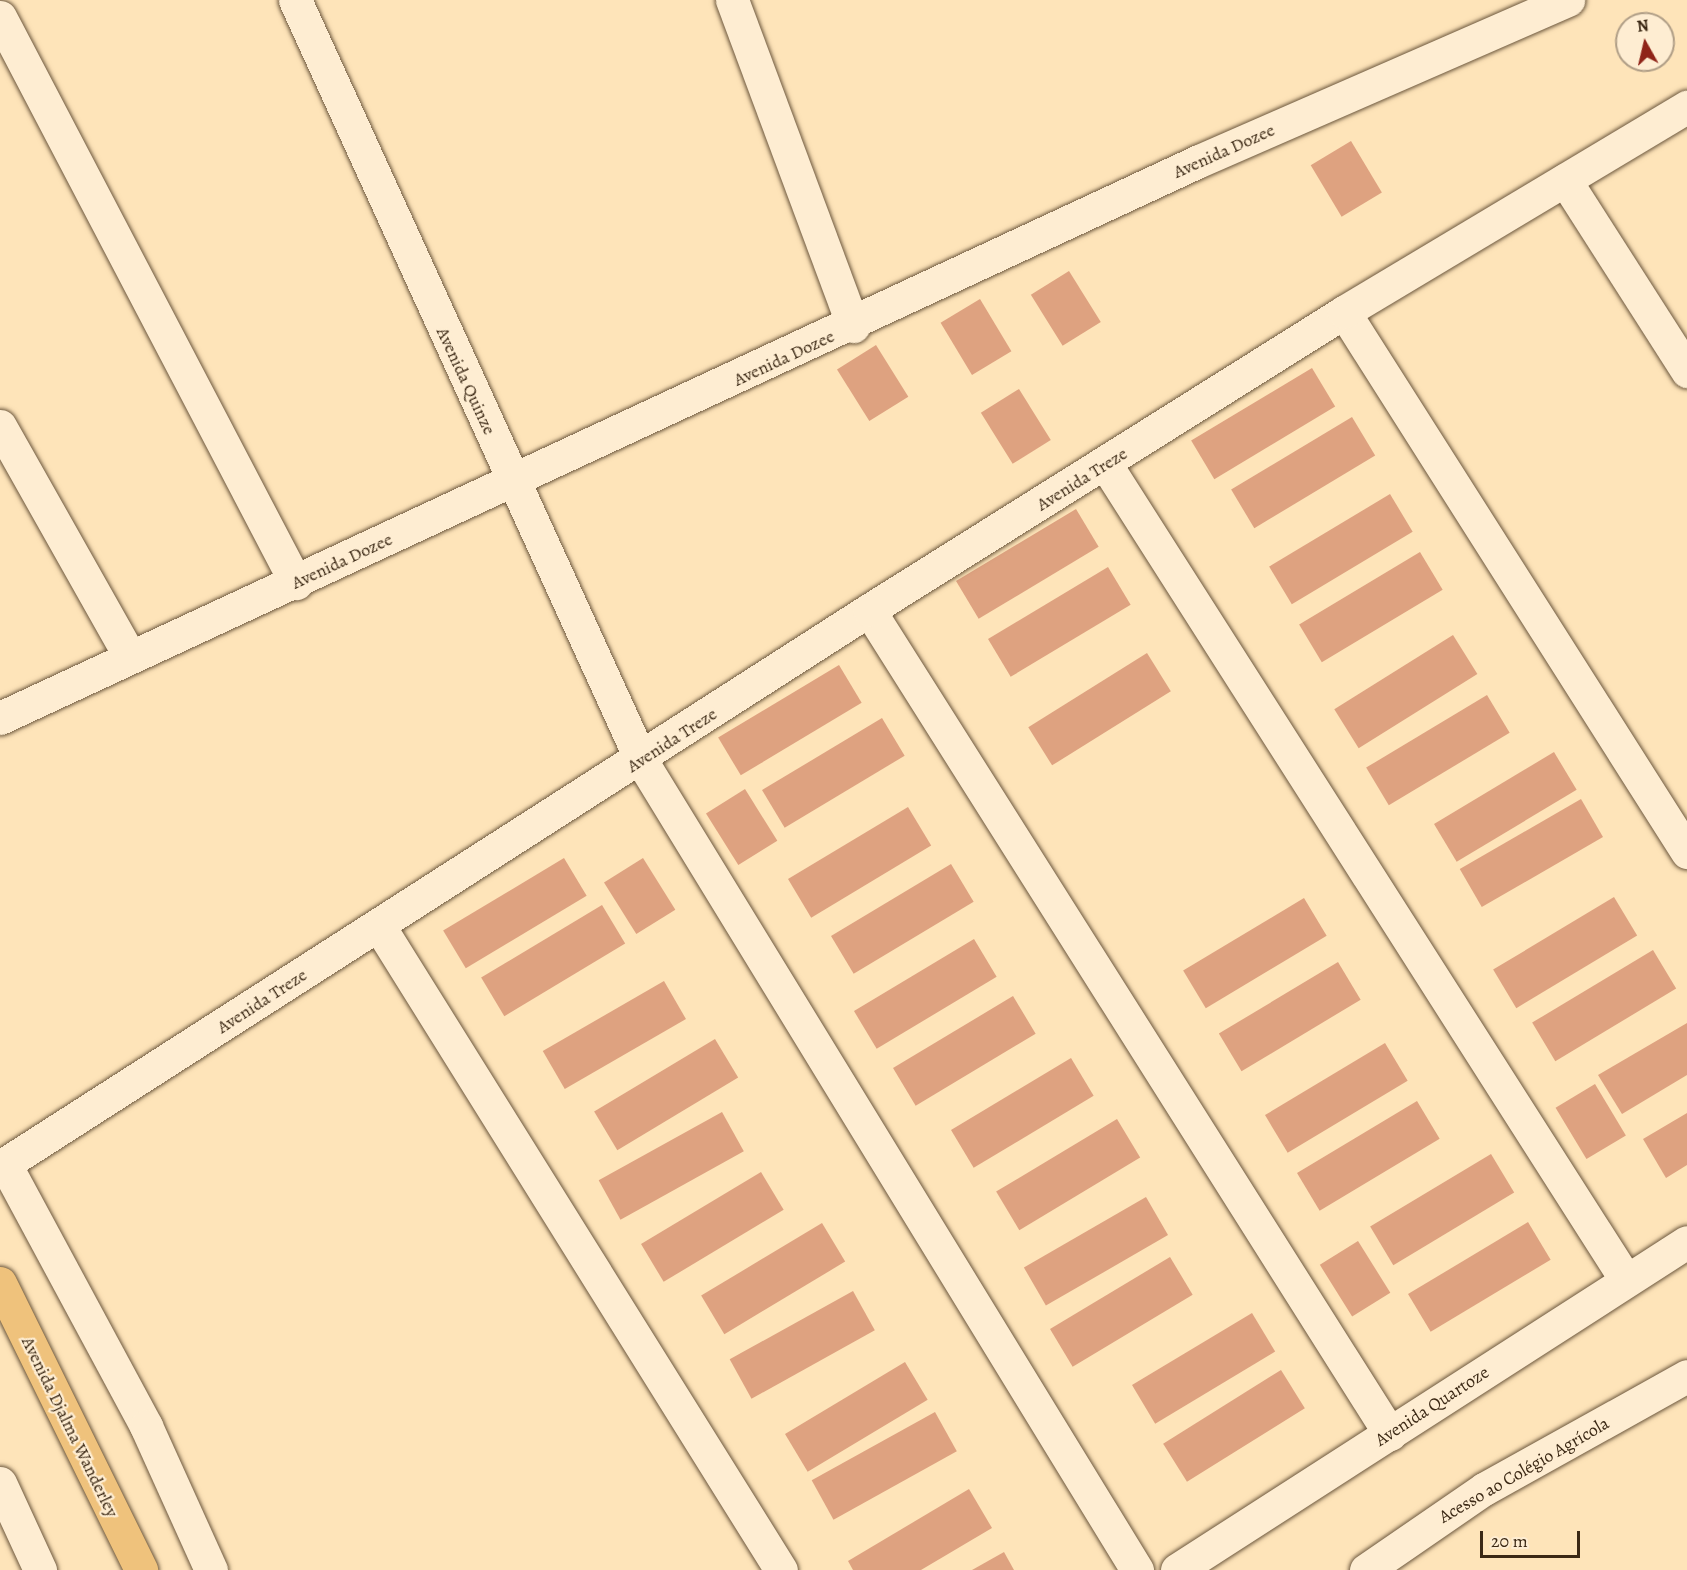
<!DOCTYPE html>
<html>
<head>
<meta charset="utf-8">
<style>
	body { margin:0 }
	#map { position:relative; width:1687px; height:1570px; overflow:hidden; background:#fee4b9; font-family:Alegreya,serif }
	div>[style] { position:absolute }
	.building>* { inset:0; background:#dea280; transform-origin:0 0 }
	.roads { filter:drop-shadow(0 0 2px #6c573d) drop-shadow(0 0 2px #6c573d) }
	.minor>* { height:33px; margin:-16.5px; padding:0 16.5px; transform-origin:16.5px; border-radius:16.5px; background:#feedd2 }
	.trunk>* { height:33px; margin:-16.5px; padding:0 16.5px; transform-origin:16.5px; border-radius:16.5px; background:#efc27c }
	span { translate:-50% -50%; white-space:nowrap; text-align:center; line-height:1.15; -webkit-text-stroke:4.5px #feedd2; paint-order:stroke }
	.street-label { font-size:18px; color:#3b2814 }
	.north { position:absolute; left:1615px; top:12px; width:60px; height:60px; box-sizing:border-box; background:#feedd2; border:2px solid #b09e86; border-radius:50%; rotate:352deg; font-size:16px; font-weight:700; line-height:24px; text-align:center; color:#3b2814 }
	.north::after { content:''; display:block; margin:auto; width:21px; height:27px; background:#8f2418; clip-path:polygon(50% 0,100% 100%,50% 72%,0 100%) }
	.scale { position:absolute; left:1480px; top:1531px; width:100px; height:27px; box-sizing:border-box; border:3px solid #3b2814; border-top:0; padding-left:8px; font-size:18px; line-height:21px; white-space:nowrap; color:#3b2814; -webkit-text-stroke:4px #feedd2; paint-order:stroke }
</style>
</head>
<body>
<div id="map">
	<div class="building">
		<div style="left:1351px;top:141px;width:60px;height:47px;rotate:59deg"></div>
		<div style="left:1069px;top:271px;width:60px;height:45px;rotate:58deg"></div>
		<div style="left:980px;top:299px;width:61px;height:46px;rotate:59deg"></div>
		<div style="left:876px;top:345px;width:61px;height:46px;rotate:58deg"></div>
		<div style="left:1312px;top:368px;width:45px;height:141px;rotate:59deg"></div>
		<div style="left:1019px;top:389px;width:60px;height:45px;rotate:58deg"></div>
		<div style="left:1352px;top:417px;width:45px;height:141px;rotate:59deg"></div>
		<div style="left:1390px;top:494px;width:44px;height:141px;rotate:59deg"></div>
		<div style="left:1076px;top:509px;width:44px;height:140px;rotate:59deg"></div>
		<div style="left:1420px;top:552px;width:44px;height:141px;rotate:59deg"></div>
		<div style="left:1108px;top:567px;width:44px;height:140px;rotate:59deg"></div>
		<div style="left:1453px;top:635px;width:46px;height:140px;rotate:58deg"></div>
		<div style="left:1147px;top:653px;width:45px;height:140px;rotate:58deg"></div>
		<div style="left:839px;top:665px;width:44px;height:141px;rotate:59deg"></div>
		<div style="left:1487px;top:695px;width:44px;height:141px;rotate:59deg"></div>
		<div style="left:882px;top:718px;width:44px;height:140px;rotate:59deg"></div>
		<div style="left:1554px;top:752px;width:44px;height:140px;rotate:59deg"></div>
		<div style="left:745px;top:789px;width:61px;height:46px;rotate:58deg"></div>
		<div style="left:1581px;top:799px;width:44px;height:140px;rotate:60deg"></div>
		<div style="left:908px;top:807px;width:45px;height:140px;rotate:59deg"></div>
		<div style="left:564px;top:858px;width:44px;height:141px;rotate:59deg"></div>
		<div style="left:643px;top:858px;width:61px;height:46px;rotate:58deg"></div>
		<div style="left:951px;top:864px;width:44px;height:140px;rotate:59deg"></div>
		<div style="left:1614px;top:897px;width:45px;height:141px;rotate:59deg"></div>
		<div style="left:1304px;top:898px;width:44px;height:141px;rotate:59deg"></div>
		<div style="left:602px;top:905px;width:45px;height:141px;rotate:59deg"></div>
		<div style="left:974px;top:939px;width:44px;height:140px;rotate:59deg"></div>
		<div style="left:1653px;top:950px;width:45px;height:141px;rotate:59deg"></div>
		<div style="left:1338px;top:962px;width:44px;height:139px;rotate:59deg"></div>
		<div style="left:664px;top:981px;width:44px;height:140px;rotate:60deg"></div>
		<div style="left:1013px;top:996px;width:44px;height:140px;rotate:59deg"></div>
		<div style="clip-path:polygon(1687px 1023px,1687px 1075px,1622px 1114px,1598px 1075px)"></div>
		<div style="left:715px;top:1039px;width:45px;height:141px;rotate:59deg"></div>
		<div style="left:1385px;top:1043px;width:44px;height:140px;rotate:59deg"></div>
		<div style="left:1071px;top:1058px;width:44px;height:140px;rotate:59deg"></div>
		<div style="left:1595px;top:1084px;width:60px;height:46px;rotate:59deg"></div>
		<div style="left:1417px;top:1101px;width:44px;height:140px;rotate:59deg"></div>
		<div style="left:722px;top:1112px;width:45px;height:141px;rotate:61deg"></div>
		<div style="clip-path:polygon(1687px 1113px,1687px 1165px,1666px 1178px,1643px 1139px)"></div>
		<div style="left:1117px;top:1119px;width:45px;height:141px;rotate:59deg"></div>
		<div style="left:1491px;top:1154px;width:45px;height:141px;rotate:59deg"></div>
		<div style="left:761px;top:1172px;width:44px;height:140px;rotate:59deg"></div>
		<div style="left:1146px;top:1197px;width:44px;height:141px;rotate:60deg"></div>
		<div style="left:1528px;top:1222px;width:44px;height:140px;rotate:59deg"></div>
		<div style="left:822px;top:1223px;width:45px;height:141px;rotate:59deg"></div>
		<div style="left:1358px;top:1241px;width:61px;height:45px;rotate:58deg"></div>
		<div style="left:1170px;top:1257px;width:44px;height:140px;rotate:59deg"></div>
		<div style="left:853px;top:1291px;width:45px;height:141px;rotate:61deg"></div>
		<div style="left:1252px;top:1313px;width:45px;height:140px;rotate:59deg"></div>
		<div style="left:905px;top:1362px;width:44px;height:140px;rotate:59deg"></div>
		<div style="left:1281px;top:1370px;width:45px;height:139px;rotate:58deg"></div>
		<div style="left:935px;top:1412px;width:45px;height:141px;rotate:61deg"></div>
		<div style="clip-path:polygon(969px 1489px,992px 1528px,921px 1570px,853px 1570px,848px 1561px)"></div>
		<div style="clip-path:polygon(1004px 1552px,1014px 1570px,972px 1570px)"></div>
	</div>
	<div class="roads">
		<div class="minor">
			<div style="left:295px;top:0;width:835px;rotate:65.52deg"></div>
			<div style="left:641px;top:760px;width:950px;rotate:58.52deg"></div>
			<div style="left:732px;top:0;width:348px;rotate:69.6deg"></div>
			<div style="left:0;top:17px;width:639px;rotate:62.39deg"></div>
			<div style="left:1565px;top:180px;width:227px;rotate:57.4deg"></div>
			<div style="left:1344px;top:312px;width:640px;rotate:57.58deg"></div>
			<div style="left:0;top:426px;width:265px;rotate:60.6deg"></div>
			<div style="left:1106px;top:465px;width:967px;rotate:57.46deg"></div>
			<div style="left:869px;top:610px;width:975px;rotate:57.7deg"></div>
			<div style="left:0;top:718px;width:1322px;rotate:-24.92deg"></div>
			<div style="left:1199px;top:161px;width:403px;rotate:-23.6deg"></div>
			<div style="left:379px;top:926px;width:759px;rotate:58.03deg"></div>
			<div style="left:5px;top:1164px;width:298px;rotate:61.7deg"></div>
			<div style="left:146px;top:1426px;width:158px;rotate:65.7deg"></div>
			<div style="left:0;top:1167px;width:1032px;rotate:-32.66deg"></div>
			<div style="left:869px;top:610px;width:561px;rotate:-32.1deg"></div>
			<div style="left:1344px;top:312px;width:400px;rotate:-30.9deg"></div>
			<div style="left:0;top:1483px;width:96px;rotate:65.3deg"></div>
			<div style="left:1177px;top:1570px;width:606px;rotate:-32.75deg"></div>
			<div style="left:1366px;top:1570px;width:143px;rotate:-34.5deg"></div>
			<div style="left:1484px;top:1489px;width:232px;rotate:-29.1deg"></div>
		</div>
		<div class="trunk">
			<div style="left:0;top:1283px;width:320px;rotate:63.8deg"></div>
		</div>
	</div>
	<div class="street-label">
		<span style="left:1224px;top:151px;rotate:-24deg">Avenida Dozee</span>
		<span style="left:784px;top:358px;rotate:-25deg">Avenida Dozee</span>
		<span style="left:466px;top:381px;rotate:65deg">Avenida Quinze</span>
		<span style="left:1082px;top:479px;rotate:-32deg">Avenida Treze</span>
		<span style="left:342px;top:561px;rotate:-25deg">Avenida Dozee</span>
		<span style="left:672px;top:740px;rotate:-33deg">Avenida Treze</span>
		<span style="left:262px;top:1001px;rotate:-33deg">Avenida Treze</span>
		<span style="left:1432px;top:1406px;rotate:-33deg">Avenida Quartoze</span>
		<span style="left:70px;top:1427px;rotate:64deg">Avenida Djalma Wanderley</span>
		<span style="left:1524px;top:1470px;rotate:-30deg">Acesso ao Colégio Agrícola</span>
	</div>
	<div class="north">N</div>
	<div class="scale">20 m</div>
</div>
</body>
</html>
